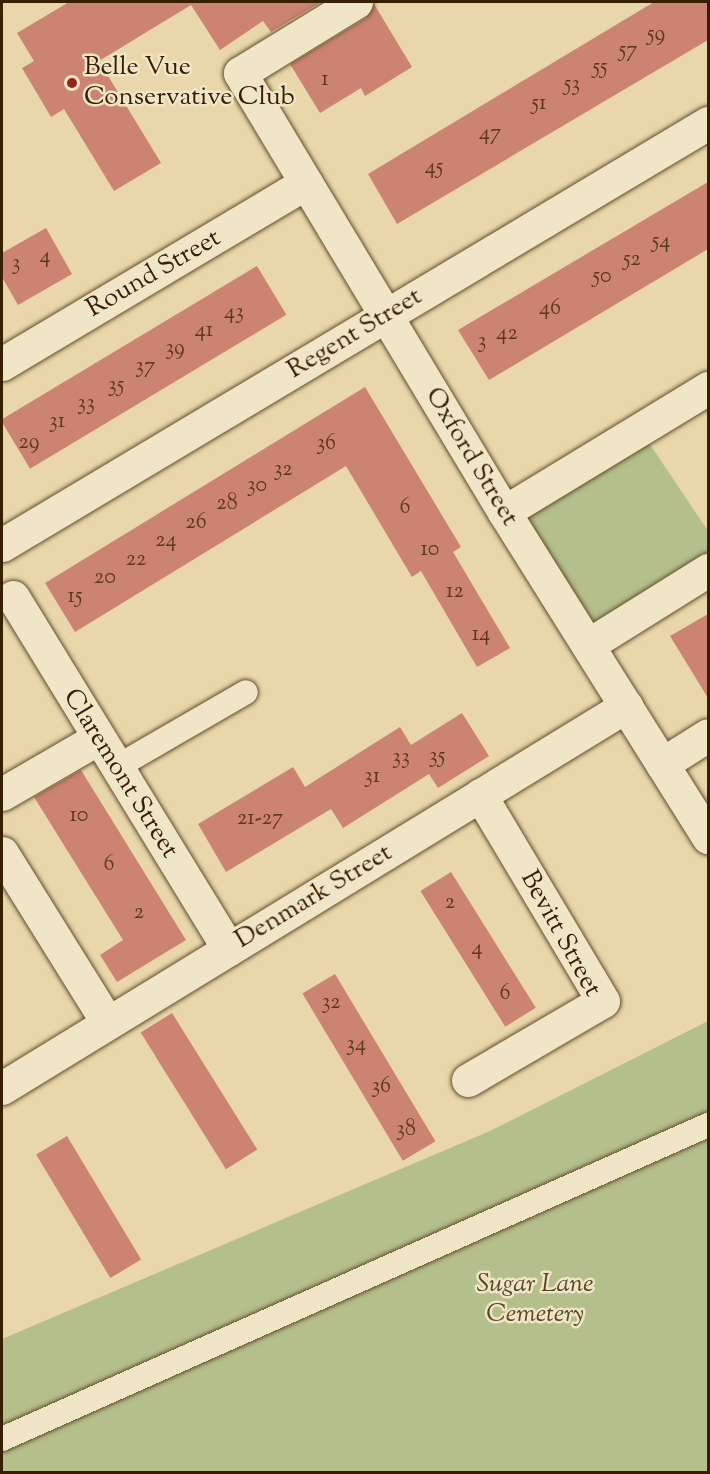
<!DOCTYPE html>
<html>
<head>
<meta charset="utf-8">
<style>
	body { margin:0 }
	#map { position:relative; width:710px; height:1474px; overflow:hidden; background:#e9d7ab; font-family:"Sorts Mill Goudy",serif }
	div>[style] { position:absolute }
	.green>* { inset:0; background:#b4bf8b }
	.building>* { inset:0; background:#cc8372; transform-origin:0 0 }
	.roads { filter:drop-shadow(0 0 2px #644e2c) drop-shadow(0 0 2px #644e2c) }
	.lane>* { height:24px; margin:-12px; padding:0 12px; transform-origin:12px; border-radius:12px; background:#f1e5c8 }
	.street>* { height:33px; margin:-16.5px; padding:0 16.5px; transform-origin:16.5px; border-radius:16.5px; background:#f1e5c8 }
	.dots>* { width:16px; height:16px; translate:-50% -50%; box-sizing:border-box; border:3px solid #f1e5c8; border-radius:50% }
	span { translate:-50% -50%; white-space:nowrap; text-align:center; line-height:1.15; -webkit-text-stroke:5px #f1e5c8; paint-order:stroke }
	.number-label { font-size:22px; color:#5c391d }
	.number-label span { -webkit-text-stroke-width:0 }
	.poi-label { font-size:26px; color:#372001 }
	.left { translate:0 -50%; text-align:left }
	.street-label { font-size:26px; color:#372001 }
	.park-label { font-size:26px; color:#564824; font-style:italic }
	.frame { position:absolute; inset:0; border:3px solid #372001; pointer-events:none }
</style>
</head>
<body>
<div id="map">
	<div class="green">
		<div style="clip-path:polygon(641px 431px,708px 531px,708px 570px,588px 645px,504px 512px)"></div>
		<div style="clip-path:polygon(708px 1021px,708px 1472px,2px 1472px,2px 1339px,490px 1131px)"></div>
	</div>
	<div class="building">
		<div style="clip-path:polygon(69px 2px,321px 2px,271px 32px,263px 21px,220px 50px,191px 5px,99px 61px,161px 163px,114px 191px,64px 109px,51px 117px,22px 68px,34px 61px,17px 33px)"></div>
		<div style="clip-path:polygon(654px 2px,708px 2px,708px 40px,397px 224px,368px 174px)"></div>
		<div style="clip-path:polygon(374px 4px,412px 67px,365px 96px,361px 88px,320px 113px,290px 64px,366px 18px)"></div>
		<div style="clip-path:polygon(708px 182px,708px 249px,489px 380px,458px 330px)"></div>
		<div style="clip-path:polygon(46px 228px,72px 274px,18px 305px,2px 277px,2px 253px)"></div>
		<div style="left:257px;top:266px;width:57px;height:299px;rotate:59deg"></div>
		<div style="clip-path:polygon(365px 387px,461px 547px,453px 552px,510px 648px,477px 667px,421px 571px,412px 577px,346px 466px,75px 632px,45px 583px)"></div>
		<div style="clip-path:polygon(708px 614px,708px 698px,670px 636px)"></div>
		<div style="clip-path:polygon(462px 713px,489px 756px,438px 788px,429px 774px,343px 828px,331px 809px,226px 872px,198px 824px,293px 767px,305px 787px,400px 727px,411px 745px)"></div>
		<div style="clip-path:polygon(81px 770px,186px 940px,117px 982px,100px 955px,123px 940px,34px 797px)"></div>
		<div style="left:451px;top:872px;width:160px;height:36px;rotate:58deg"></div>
		<div style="left:335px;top:974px;width:195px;height:38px;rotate:59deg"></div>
		<div style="left:172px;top:1013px;width:161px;height:37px;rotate:58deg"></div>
		<div style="left:67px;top:1136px;width:144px;height:36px;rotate:59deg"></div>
	</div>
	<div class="roads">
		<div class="lane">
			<div style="left:115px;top:768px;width:151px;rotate:-30.1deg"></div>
			<div style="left:2px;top:1439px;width:773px;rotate:-23.98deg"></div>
		</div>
		<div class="street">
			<div style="left:356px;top:2px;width:136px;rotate:148.5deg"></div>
			<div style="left:240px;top:73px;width:512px;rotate:58.98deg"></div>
			<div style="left:504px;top:512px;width:384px;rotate:57.9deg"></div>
			<div style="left:2px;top:364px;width:354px;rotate:-30.8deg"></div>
			<div style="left:504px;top:512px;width:239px;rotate:-31.3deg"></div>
			<div style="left:2px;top:545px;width:823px;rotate:-30.87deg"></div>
			<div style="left:13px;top:597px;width:413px;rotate:58.5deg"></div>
			<div style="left:588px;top:645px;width:142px;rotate:-32deg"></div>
			<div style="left:662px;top:764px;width:54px;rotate:-32.2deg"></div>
			<div style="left:2px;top:794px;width:110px;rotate:-30.1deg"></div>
			<div style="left:2px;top:853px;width:200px;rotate:58.1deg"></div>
			<div style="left:468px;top:1080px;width:156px;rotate:-30.3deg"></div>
			<div style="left:603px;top:1001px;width:240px;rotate:-120.8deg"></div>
			<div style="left:2px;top:1088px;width:732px;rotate:-31.47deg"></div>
		</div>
	</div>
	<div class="dots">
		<div style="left:72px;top:83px;background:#8f2418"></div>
	</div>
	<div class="number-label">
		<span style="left:656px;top:36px">59</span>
		<span style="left:628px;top:52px">57</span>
		<span style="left:600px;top:69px">55</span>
		<span style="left:325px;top:81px">1</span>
		<span style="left:572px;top:86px">53</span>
		<span style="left:539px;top:105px">51</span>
		<span style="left:490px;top:135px">47</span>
		<span style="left:434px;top:169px">45</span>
		<span style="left:661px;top:243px">54</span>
		<span style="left:45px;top:258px">4</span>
		<span style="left:632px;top:261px">52</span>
		<span style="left:16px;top:265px">3</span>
		<span style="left:602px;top:278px">50</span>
		<span style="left:550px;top:310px">46</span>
		<span style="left:234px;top:314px">43</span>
		<span style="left:204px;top:332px">41</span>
		<span style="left:507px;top:335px">42</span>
		<span style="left:482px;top:343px">3</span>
		<span style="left:175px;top:350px">39</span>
		<span style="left:145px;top:368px">37</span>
		<span style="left:116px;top:387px">35</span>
		<span style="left:86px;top:405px">33</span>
		<span style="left:57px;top:423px">31</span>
		<span style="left:29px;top:444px">29</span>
		<span style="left:326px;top:445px">36</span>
		<span style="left:283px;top:471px">32</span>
		<span style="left:257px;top:487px">30</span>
		<span style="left:227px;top:505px">28</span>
		<span style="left:405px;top:509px">6</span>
		<span style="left:196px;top:524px">26</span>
		<span style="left:166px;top:542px">24</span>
		<span style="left:430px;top:551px">10</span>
		<span style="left:136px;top:561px">22</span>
		<span style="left:105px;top:579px">20</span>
		<span style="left:455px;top:593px">12</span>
		<span style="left:75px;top:598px">15</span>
		<span style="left:481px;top:636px">14</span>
		<span style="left:437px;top:758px">35</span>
		<span style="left:401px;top:759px">33</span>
		<span style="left:372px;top:778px">31</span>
		<span style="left:79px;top:817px">10</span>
		<span style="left:260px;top:820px">21-27</span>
		<span style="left:109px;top:866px">6</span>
		<span style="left:450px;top:904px">2</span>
		<span style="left:139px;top:914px">2</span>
		<span style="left:477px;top:950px">4</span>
		<span style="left:505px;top:995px">6</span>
		<span style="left:331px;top:1004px">32</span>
		<span style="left:356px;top:1046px">34</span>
		<span style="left:381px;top:1088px">36</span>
		<span style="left:406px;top:1131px">38</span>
	</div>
	<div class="poi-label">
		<span class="left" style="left:84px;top:83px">Belle Vue<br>Conservative Club</span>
	</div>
	<div class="street-label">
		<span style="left:154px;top:274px;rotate:-30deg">Round Street</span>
		<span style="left:355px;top:334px;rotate:-31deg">Regent Street</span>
		<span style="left:471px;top:457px;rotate:59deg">Oxford Street</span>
		<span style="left:120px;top:774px;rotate:58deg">Claremont Street</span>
		<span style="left:314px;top:897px;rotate:-31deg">Denmark Street</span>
		<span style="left:560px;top:934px;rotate:61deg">Bevitt Street</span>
	</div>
	<div class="park-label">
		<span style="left:535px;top:1300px">Sugar Lane<br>Cemetery</span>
	</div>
	<div class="frame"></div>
</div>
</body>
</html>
